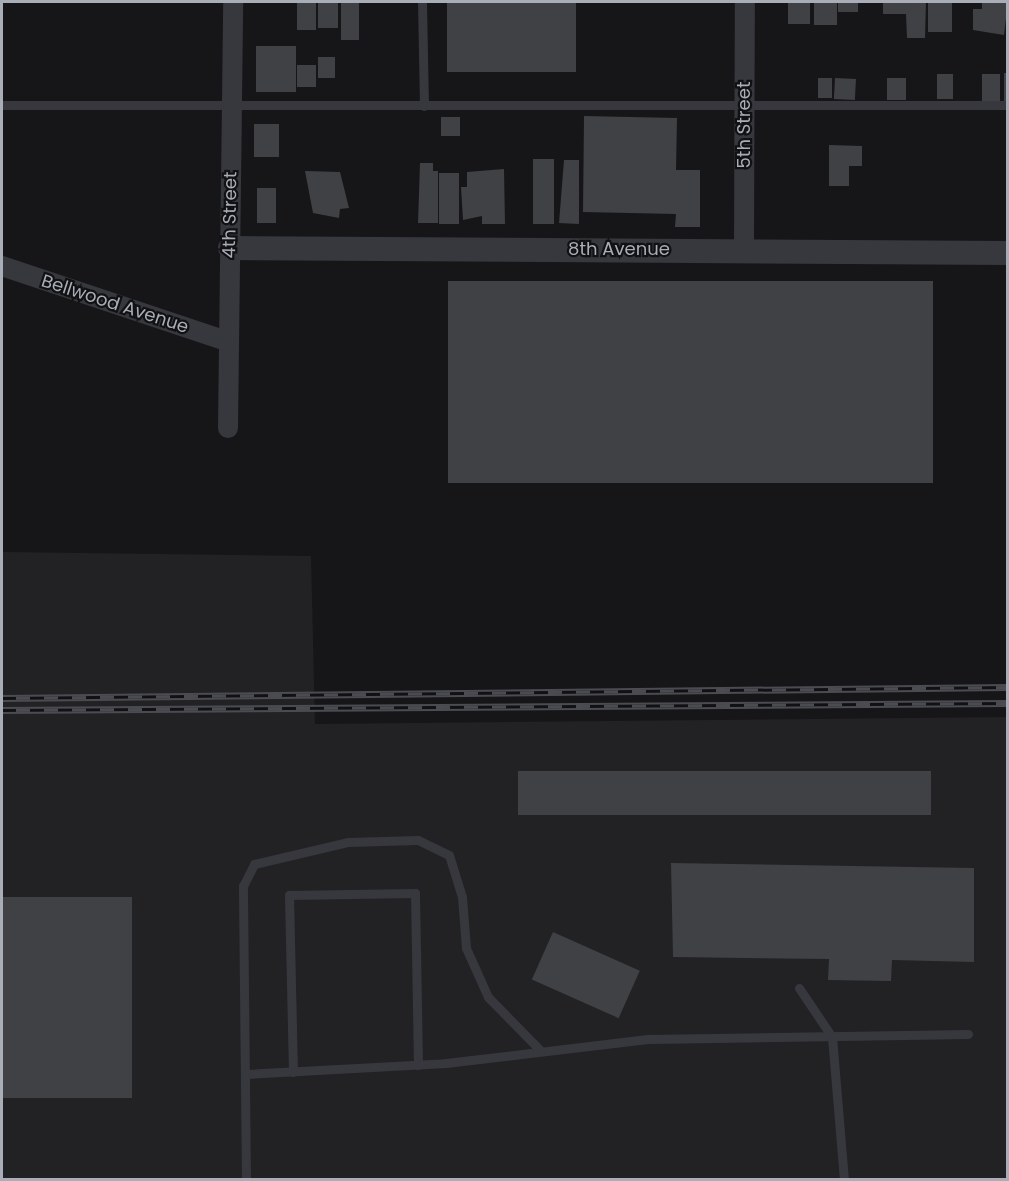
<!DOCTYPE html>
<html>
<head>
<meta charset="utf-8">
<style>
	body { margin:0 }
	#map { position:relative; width:1009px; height:1181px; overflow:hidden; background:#161618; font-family:Poppins,sans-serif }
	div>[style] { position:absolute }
	.built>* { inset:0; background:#222225 }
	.building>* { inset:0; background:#404145; transform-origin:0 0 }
	.service>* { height:9px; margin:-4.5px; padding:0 4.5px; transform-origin:4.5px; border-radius:4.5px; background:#37383d }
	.minor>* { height:20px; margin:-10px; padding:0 10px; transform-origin:10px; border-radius:10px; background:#37383d }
	.tertiary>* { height:24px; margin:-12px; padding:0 12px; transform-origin:12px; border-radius:12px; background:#37383d }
	.rail>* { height:7px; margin-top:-3.5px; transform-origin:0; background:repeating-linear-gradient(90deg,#111113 0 14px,#4a4c52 0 28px); box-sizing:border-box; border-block:2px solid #4a4c52 }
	span { translate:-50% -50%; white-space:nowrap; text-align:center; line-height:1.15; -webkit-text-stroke:4.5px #111113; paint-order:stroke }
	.street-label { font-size:18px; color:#a8adb8 }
	.frame { position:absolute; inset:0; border:3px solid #a8adb8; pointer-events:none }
</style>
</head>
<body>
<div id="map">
	<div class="built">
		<div style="clip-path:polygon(2px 552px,311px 556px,315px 724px,1007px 717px,1007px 1179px,2px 1180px)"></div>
	</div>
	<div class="building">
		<div style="left:297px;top:2px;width:19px;height:28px"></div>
		<div style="left:318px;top:2px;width:20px;height:26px"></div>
		<div style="left:341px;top:2px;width:18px;height:38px"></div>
		<div style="left:447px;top:2px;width:129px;height:70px"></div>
		<div style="left:788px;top:2px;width:22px;height:22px"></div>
		<div style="left:814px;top:2px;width:23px;height:23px"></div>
		<div style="left:838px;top:2px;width:20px;height:10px"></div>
		<div style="clip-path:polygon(883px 2px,926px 2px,925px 38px,907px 38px,906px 14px,883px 14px)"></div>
		<div style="left:928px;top:2px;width:24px;height:30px"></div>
		<div style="clip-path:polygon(982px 2px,1008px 2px,1004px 35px,973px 30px,973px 9px,982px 9px)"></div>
		<div style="left:256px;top:46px;width:40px;height:46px"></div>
		<div style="left:318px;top:57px;width:17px;height:21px"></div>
		<div style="left:297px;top:65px;width:19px;height:22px"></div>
		<div style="left:1004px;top:73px;width:4px;height:29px"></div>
		<div style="left:953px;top:74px;width:25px;height:16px;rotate:90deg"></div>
		<div style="left:982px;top:74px;width:18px;height:27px"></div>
		<div style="left:818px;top:78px;width:14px;height:20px"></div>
		<div style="left:835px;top:78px;width:21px;height:21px;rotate:3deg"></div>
		<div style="left:887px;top:78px;width:19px;height:22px"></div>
		<div style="clip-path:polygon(584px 116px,677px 118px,676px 170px,700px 170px,700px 227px,675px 227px,676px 214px,583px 212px)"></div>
		<div style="left:441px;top:117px;width:19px;height:19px"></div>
		<div style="left:254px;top:124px;width:25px;height:33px"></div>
		<div style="clip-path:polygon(829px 145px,862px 146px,862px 166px,849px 166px,849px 186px,829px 186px)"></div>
		<div style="left:533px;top:159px;width:21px;height:65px"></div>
		<div style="clip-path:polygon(564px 160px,579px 160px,579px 224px,559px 223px)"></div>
		<div style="clip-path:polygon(420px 163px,433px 163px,433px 171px,438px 171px,438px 223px,418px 223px)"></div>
		<div style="clip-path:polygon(504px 169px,505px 224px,482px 224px,482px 216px,463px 220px,461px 187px,467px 187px,467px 172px)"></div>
		<div style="clip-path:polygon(305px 171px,340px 172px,349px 208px,340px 209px,339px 218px,313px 213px)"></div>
		<div style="left:439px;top:173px;width:20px;height:51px"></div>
		<div style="left:257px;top:188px;width:19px;height:35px"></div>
		<div style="left:448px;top:281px;width:485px;height:202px"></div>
		<div style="left:518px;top:771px;width:413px;height:44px"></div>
		<div style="clip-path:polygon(671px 863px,974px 868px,974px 962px,892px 960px,891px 981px,828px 980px,829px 959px,673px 957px)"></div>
		<div style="left:2px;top:897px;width:130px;height:201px"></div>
		<div style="left:553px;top:932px;width:95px;height:52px;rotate:24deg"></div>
	</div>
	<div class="service">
		<div style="left:422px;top:2px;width:104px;rotate:88.9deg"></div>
		<div style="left:2px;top:105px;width:1006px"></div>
		<div style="left:799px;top:988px;width:59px;rotate:56deg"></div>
		<div style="left:832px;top:1037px;width:144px;rotate:85.2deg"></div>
		<div style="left:293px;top:1072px;width:177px;rotate:-91.3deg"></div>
		<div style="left:289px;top:895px;width:126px;rotate:-0.9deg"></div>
		<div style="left:415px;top:893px;width:172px;rotate:89deg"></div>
		<div style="left:245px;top:1074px;width:201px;rotate:-3.1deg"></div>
		<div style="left:446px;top:1063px;width:203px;rotate:-6.8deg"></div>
		<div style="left:648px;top:1039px;width:320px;rotate:-0.9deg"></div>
		<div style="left:246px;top:1180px;width:294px;rotate:-90.6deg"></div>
		<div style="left:243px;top:886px;width:25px;rotate:-63deg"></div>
		<div style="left:254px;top:864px;width:97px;rotate:-13.2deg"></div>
		<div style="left:348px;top:842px;width:70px;rotate:-1.6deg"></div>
		<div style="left:418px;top:840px;width:34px;rotate:26deg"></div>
		<div style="left:449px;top:855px;width:44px;rotate:72.8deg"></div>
		<div style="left:462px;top:897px;width:51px;rotate:85.5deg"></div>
		<div style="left:466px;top:948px;width:54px;rotate:65.8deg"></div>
		<div style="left:488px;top:997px;width:73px;rotate:45.6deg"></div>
	</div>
	<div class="minor">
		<div style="left:744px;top:249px;width:247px;rotate:-89.8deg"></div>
		<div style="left:2px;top:266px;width:239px;rotate:18.5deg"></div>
		<div style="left:228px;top:428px;width:426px;rotate:-89.3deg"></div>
	</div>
	<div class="tertiary">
		<div style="left:230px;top:248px;width:778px;rotate:0.37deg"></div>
	</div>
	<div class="rail">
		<div style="left:2px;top:698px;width:1006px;rotate:-0.63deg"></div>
		<div style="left:2px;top:710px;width:1006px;rotate:-0.4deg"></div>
	</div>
	<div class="street-label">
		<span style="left:744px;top:125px;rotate:-90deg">5th Street</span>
		<span style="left:230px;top:215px;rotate:-89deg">4th Street</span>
		<span style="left:619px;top:249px">8th Avenue</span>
		<span style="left:115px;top:304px;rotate:18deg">Bellwood Avenue</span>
	</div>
	<div class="frame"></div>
</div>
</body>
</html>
